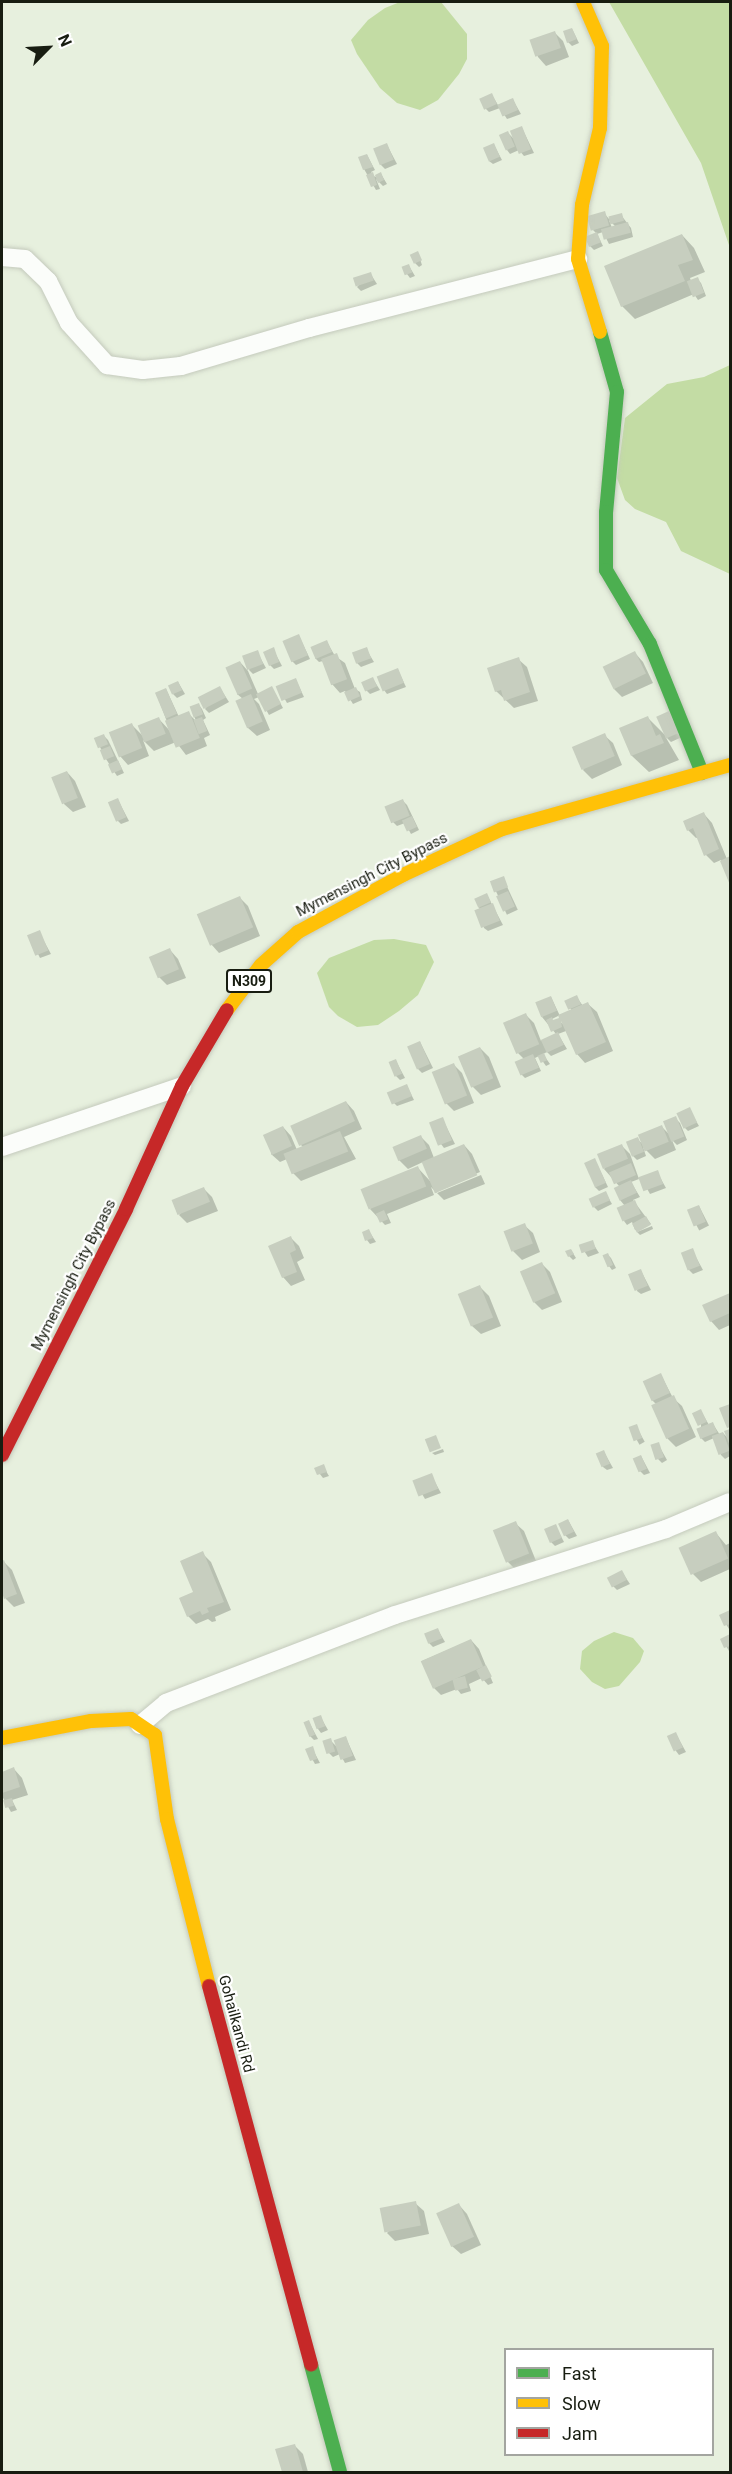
<!DOCTYPE html>
<html>
<head>
<meta charset="utf-8">
<style>
	body { margin:0 }
	#map { position:relative; width:732px; height:2474px; overflow:hidden; background:#e7f0de; font-family:Roboto,sans-serif }
	div>[style] { position:absolute }
	.water>* { inset:0; background:#c3dca4 }
	.shadow>* { inset:0; background:#0003; transform-origin:0 0 }
	.building>* { inset:0; background:#c7cebf; transform-origin:0 0 }
	.roads { filter:drop-shadow(0 0 2px #c4cabc) drop-shadow(0 0 2px #c4cabc) }
	.street>* { height:18px; margin:-9px; padding:0 9px; transform-origin:9px; border-radius:9px; background:#fbfdfa }
	.fast>* { height:14px; margin:-7px; padding:0 7px; transform-origin:7px; border-radius:7px; background:#4caf50 }
	.slow>* { height:14px; margin:-7px; padding:0 7px; transform-origin:7px; border-radius:7px; background:#ffc107 }
	.jam>* { height:14px; margin:-7px; padding:0 7px; transform-origin:7px; border-radius:7px; background:#c62828 }
	span { translate:-50% -50%; white-space:nowrap; text-align:center; line-height:1.15; -webkit-text-stroke:4.5px #fff; paint-order:stroke }
	.shield-label span { padding:2px 4px; background:#fff; border:2px solid; border-radius:4px; -webkit-text-stroke-width:0 }
	.shield-label { font-size:14px; color:#181d11; font-weight:700 }
	.street-label { font-size:15px; color:#181d11 }
	.frame { position:absolute; inset:0; border:3px solid #181d11; pointer-events:none }
	.legend { position:absolute; left:504px; top:2348px; width:210px; height:108px; box-sizing:border-box; background:#fff; border:2px solid #a3a5a0; margin:0; padding:8px 10px; list-style:none; font-size:18px; color:#181d11 }
	.legend li { display:flex; align-items:center; gap:12px; height:30px }
	.legend b { width:30px; border:2px solid #a3a5a0 }
	.north { position:absolute; left:18px; top:18px; width:60px; height:60px; -webkit-text-stroke:4px #fff; paint-order:stroke; rotate:66deg; font-size:16px; font-weight:700; line-height:24px; text-align:center; color:#181d11 }
	.north::after { content:''; display:block; margin:auto; width:21px; height:27px; background:#181d11; clip-path:polygon(50% 0,100% 100%,50% 72%,0 100%) }
</style>
</head>
<body>
<div id="map">
	<div class="water">
		<div style="clip-path:polygon(400px 2px,441px 2px,467px 34px,467px 59px,459px 74px,438px 100px,420px 110px,397px 103px,380px 88px,357px 54px,351px 40px,368px 20px,385px 8px)"></div>
		<div style="clip-path:polygon(609px 2px,730px 2px,730px 248px,701px 163px)"></div>
		<div style="clip-path:polygon(730px 365px,730px 574px,681px 551px,666px 522px,635px 509px,625px 500px,617px 478px,625px 418px,667px 384px,704px 377px)"></div>
		<div style="clip-path:polygon(394px 939px,426px 945px,434px 962px,418px 995px,399px 1011px,378px 1025px,357px 1027px,338px 1016px,329px 1007px,317px 973px,329px 958px,374px 940px)"></div>
		<div style="clip-path:polygon(614px 1632px,633px 1638px,644px 1651px,640px 1662px,619px 1686px,605px 1689px,592px 1682px,580px 1669px,582px 1651px,594px 1641px)"></div>
	</div>
	<div class="shadow">
		<div style="clip-path:polygon(572px 29px,579px 43px,572px 46px,568px 42px)"></div>
		<div style="clip-path:polygon(555px 33px,563px 41px,569px 57px,546px 66px,538px 57px,532px 42px)"></div>
		<div style="clip-path:polygon(492px 95px,498px 105px,513px 100px,521px 114px,507px 119px,500px 108px,489px 112px,485px 108px)"></div>
		<div style="clip-path:polygon(522px 128px,534px 153px,524px 156px,519px 150px,510px 154px,507px 150px,508px 133px,516px 141px)"></div>
		<div style="clip-path:polygon(387px 145px,397px 164px,385px 169px,381px 165px)"></div>
		<div style="clip-path:polygon(494px 145px,502px 160px,493px 164px,489px 161px)"></div>
		<div style="clip-path:polygon(367px 155px,375px 170px,371px 172px,375px 177px,381px 174px,387px 184px,383px 186px,376px 179px,380px 189px,376px 190px,364px 169px)"></div>
		<div style="clip-path:polygon(evenodd,604px 213px,609px 219px,621px 215px,631px 228px,633px 237px,609px 244px,603px 232px,597px 234px,603px 246px,594px 250px,590px 246px,596px 233px,593px 230px,604px 213px,609px 220px,616px 227px,612px 228px,609px 220px)"></div>
		<div style="clip-path:polygon(682px 235px,694px 248px,705px 272px,690px 278px,691px 281px,697px 279px,701px 283px,706px 296px,698px 300px,694px 294px,635px 319px,622px 306px)"></div>
		<div style="clip-path:polygon(418px 253px,422px 265px,419px 267px,415px 263px)"></div>
		<div style="clip-path:polygon(409px 266px,415px 276px,410px 278px,407px 274px)"></div>
		<div style="clip-path:polygon(370px 273px,377px 284px,361px 291px,357px 287px)"></div>
		<div style="clip-path:polygon(299px 636px,310px 659px,296px 665px,292px 661px)"></div>
		<div style="clip-path:polygon(327px 642px,335px 656px,345px 663px,355px 689px,360px 692px,362px 700px,353px 704px,345px 691px,340px 693px,332px 684px,323px 661px,319px 662px,315px 658px)"></div>
		<div style="clip-path:polygon(273px 649px,282px 666px,274px 669px,270px 665px)"></div>
		<div style="clip-path:polygon(366px 649px,374px 662px,361px 667px,357px 663px)"></div>
		<div style="clip-path:polygon(257px 652px,266px 668px,253px 674px,249px 670px)"></div>
		<div style="clip-path:polygon(635px 653px,643px 662px,653px 683px,622px 697px,614px 689px)"></div>
		<div style="clip-path:polygon(518px 659px,527px 667px,538px 701px,514px 708px,496px 691px)"></div>
		<div style="clip-path:polygon(240px 662px,248px 671px,258px 694px,272px 688px,283px 708px,269px 715px,259px 697px,254px 699px,259px 704px,270px 730px,257px 736px,248px 728px,238px 702px,243px 699px,237px 694px)"></div>
		<div style="clip-path:polygon(398px 670px,406px 687px,387px 694px,384px 690px)"></div>
		<div style="clip-path:polygon(373px 679px,380px 690px,370px 694px,366px 690px)"></div>
		<div style="clip-path:polygon(296px 680px,304px 697px,287px 703px,278px 687px)"></div>
		<div style="clip-path:polygon(178px 682px,185px 694px,177px 698px,173px 694px)"></div>
		<div style="clip-path:polygon(220px 688px,229px 702px,209px 713px,205px 709px)"></div>
		<div style="clip-path:polygon(166px 689px,179px 717px,188px 713px,196px 721px,191px 708px,199px 705px,202px 709px,206px 718px,203px 720px,210px 735px,204px 738px,207px 746px,186px 755px,176px 742px,154px 751px,143px 740px,149px 756px,128px 765px,120px 756px,132px 725px,143px 736px,158px 718px,171px 732px,156px 693px)"></div>
		<div style="clip-path:polygon(648px 718px,666px 736px,658px 718px,682px 737px,671px 742px,665px 736px,679px 760px,649px 772px,632px 756px,621px 729px)"></div>
		<div style="clip-path:polygon(604px 735px,613px 743px,622px 765px,592px 779px,583px 770px)"></div>
		<div style="clip-path:polygon(104px 736px,108px 740px,124px 773px,117px 776px,106px 759px,100px 747px)"></div>
		<div style="clip-path:polygon(67px 772px,75px 781px,86px 807px,73px 812px,64px 804px)"></div>
		<div style="clip-path:polygon(118px 800px,129px 821px,121px 824px,117px 820px)"></div>
		<div style="clip-path:polygon(403px 801px,407px 805px,419px 830px,411px 834px,405px 823px,397px 826px,393px 822px)"></div>
		<div style="clip-path:polygon(704px 814px,712px 823px,727px 859px,730px 858px,730px 881px,721px 860px,714px 863px,706px 855px,699px 837px,696px 838px,688px 830px)"></div>
		<div style="left:503px;top:878px;width:35px;height:12px;rotate:65deg"></div>
		<div style="clip-path:polygon(487px 895px,503px 925px,488px 931px,484px 928px,479px 907px)"></div>
		<div style="clip-path:polygon(240px 898px,248px 906px,260px 936px,219px 953px,211px 944px)"></div>
		<div style="clip-path:polygon(39px 932px,51px 954px,40px 958px,29px 936px)"></div>
		<div style="clip-path:polygon(170px 950px,178px 959px,186px 978px,167px 985px,159px 977px)"></div>
		<div style="clip-path:polygon(evenodd,576px 996px,583px 1006px,588px 1004px,597px 1012px,613px 1051px,585px 1063px,577px 1054px,566px 1031px,558px 1034px,567px 1049px,551px 1056px,547px 1052px,543px 1054px,550px 1064px,546px 1066px,539px 1056px,535px 1058px,541px 1071px,525px 1078px,521px 1074px,524px 1059px,518px 1053px,525px 1014px,534px 1023px,541px 1041px,556px 1034px,542px 1017px,551px 997px,560px 1016px,572px 1011px,566px 1001px,576px 996px,560px 1015px,564px 1025px,558px 1020px,548px 1021px,560px 1015px)"></div>
		<div style="clip-path:polygon(420px 1042px,433px 1068px,422px 1073px,418px 1069px)"></div>
		<div style="clip-path:polygon(480px 1048px,489px 1057px,501px 1087px,481px 1095px,472px 1086px)"></div>
		<div style="clip-path:polygon(396px 1061px,405px 1078px,400px 1080px,396px 1076px)"></div>
		<div style="clip-path:polygon(454px 1065px,462px 1073px,474px 1103px,454px 1111px,446px 1103px)"></div>
		<div style="clip-path:polygon(407px 1086px,414px 1100px,397px 1106px,393px 1102px)"></div>
		<div style="clip-path:polygon(346px 1102px,354px 1111px,362px 1129px,344px 1137px,356px 1159px,301px 1181px,293px 1173px,287px 1159px,280px 1162px,271px 1154px,283px 1127px,291px 1136px,297px 1150px,303px 1147px,299px 1143px)"></div>
		<div style="clip-path:polygon(689px 1109px,699px 1126px,688px 1131px,680px 1123px,687px 1140px,677px 1145px,672px 1140px,676px 1150px,655px 1159px,643px 1147px,646px 1156px,637px 1160px,633px 1156px,637px 1139px,645px 1146px,662px 1127px,671px 1136px,675px 1118px,683px 1126px)"></div>
		<div style="clip-path:polygon(442px 1118px,455px 1144px,444px 1148px,441px 1144px)"></div>
		<div style="clip-path:polygon(421px 1137px,429px 1145px,434px 1158px,464px 1145px,472px 1154px,480px 1172px,437px 1190px,437px 1193px,481px 1175px,485px 1184px,444px 1200px,431px 1187px,434px 1195px,387px 1214px,391px 1223px,385px 1225px,370px 1209px,418px 1168px,431px 1182px,423px 1162px,408px 1169px,399px 1160px)"></div>
		<div style="clip-path:polygon(622px 1146px,630px 1154px,639px 1179px,631px 1182px,640px 1197px,633px 1200px,651px 1224px,635px 1230px,632px 1222px,627px 1225px,624px 1221px,625px 1206px,620px 1200px,619px 1186px,604px 1169px)"></div>
		<div style="clip-path:polygon(595px 1160px,608px 1187px,599px 1191px,595px 1187px)"></div>
		<div style="clip-path:polygon(657px 1172px,666px 1188px,650px 1194px,641px 1178px)"></div>
		<div style="clip-path:polygon(204px 1189px,212px 1197px,218px 1211px,187px 1223px,179px 1215px)"></div>
		<div style="clip-path:polygon(605px 1192px,612px 1204px,598px 1211px,594px 1207px)"></div>
		<div style="left:699px;top:1206px;width:22px;height:11px;rotate:63deg"></div>
		<div style="clip-path:polygon(524px 1225px,533px 1233px,540px 1252px,522px 1260px,513px 1251px)"></div>
		<div style="clip-path:polygon(652px 1226px,653px 1229px,640px 1235px,637px 1232px)"></div>
		<div style="clip-path:polygon(369px 1231px,376px 1242px,370px 1244px,367px 1240px)"></div>
		<div style="clip-path:polygon(291px 1238px,299px 1246px,304px 1258px,297px 1262px,305px 1280px,291px 1286px,283px 1277px)"></div>
		<div style="clip-path:polygon(592px 1242px,599px 1253px,588px 1257px,581px 1246px)"></div>
		<div style="clip-path:polygon(571px 1250px,576px 1258px,573px 1260px,569px 1256px)"></div>
		<div style="clip-path:polygon(692px 1250px,703px 1270px,693px 1274px,689px 1270px)"></div>
		<div style="clip-path:polygon(607px 1254px,611px 1258px,616px 1268px,612px 1270px,609px 1266px)"></div>
		<div style="clip-path:polygon(542px 1264px,550px 1272px,562px 1302px,542px 1310px,534px 1302px)"></div>
		<div style="clip-path:polygon(641px 1271px,651px 1290px,641px 1294px,637px 1291px)"></div>
		<div style="clip-path:polygon(480px 1287px,489px 1296px,501px 1326px,481px 1334px,472px 1326px,460px 1296px)"></div>
		<div style="clip-path:polygon(729px 1295px,730px 1325px,719px 1330px,711px 1321px)"></div>
		<div style="clip-path:polygon(661px 1375px,673px 1398px,682px 1406px,696px 1437px,676px 1447px,667px 1438px,657px 1405px,652px 1400px)"></div>
		<div style="clip-path:polygon(701px 1411px,709px 1425px,713px 1424px,720px 1435px,723px 1433px,730px 1440px,726px 1432px,730px 1431px,730px 1456px,725px 1459px,721px 1455px,714px 1438px,705px 1442px,701px 1438px)"></div>
		<div style="left:636px;top:1426px;width:18px;height:6px;rotate:61deg"></div>
		<div style="clip-path:polygon(658px 1444px,667px 1460px,662px 1463px,658px 1459px)"></div>
		<div style="clip-path:polygon(443px 1449px,444px 1452px,435px 1455px,432px 1453px)"></div>
		<div style="clip-path:polygon(604px 1452px,613px 1468px,607px 1470px,603px 1467px)"></div>
		<div style="clip-path:polygon(641px 1456px,650px 1473px,644px 1475px,640px 1471px)"></div>
		<div style="clip-path:polygon(323px 1466px,329px 1476px,323px 1478px,316px 1469px)"></div>
		<div style="clip-path:polygon(431px 1475px,441px 1493px,425px 1499px,415px 1482px)"></div>
		<div style="clip-path:polygon(568px 1520px,577px 1536px,569px 1539px,565px 1535px)"></div>
		<div style="clip-path:polygon(515px 1523px,524px 1531px,536px 1561px,516px 1570px,507px 1561px)"></div>
		<div style="clip-path:polygon(555px 1525px,564px 1542px,555px 1546px,551px 1542px)"></div>
		<div style="clip-path:polygon(716px 1533px,726px 1545px,730px 1543px,730px 1569px,701px 1582px,693px 1574px)"></div>
		<div style="clip-path:polygon(202px 1553px,211px 1562px,231px 1610px,215px 1617px,216px 1621px,212px 1622px,208px 1619px,196px 1624px,188px 1616px)"></div>
		<div style="clip-path:polygon(4px 1562px,12px 1570px,25px 1603px,14px 1607px,6px 1599px,2px 1588px,2px 1563px)"></div>
		<div style="clip-path:polygon(622px 1572px,630px 1584px,617px 1590px,613px 1586px)"></div>
		<div style="clip-path:polygon(730px 1612px,730px 1629px,729px 1629px,721px 1616px)"></div>
		<div style="clip-path:polygon(438px 1630px,445px 1642px,433px 1647px,429px 1643px)"></div>
		<div style="clip-path:polygon(730px 1635px,730px 1651px,729px 1651px,722px 1639px)"></div>
		<div style="clip-path:polygon(471px 1640px,479px 1649px,493px 1683px,488px 1685px,482px 1678px,469px 1684px,471px 1691px,461px 1694px,457px 1689px,441px 1695px,433px 1687px,422px 1661px)"></div>
		<div style="clip-path:polygon(320px 1716px,328px 1730px,321px 1733px,318px 1729px)"></div>
		<div style="clip-path:polygon(309px 1722px,318px 1739px,314px 1740px,310px 1736px)"></div>
		<div style="clip-path:polygon(676px 1734px,686px 1752px,679px 1755px,676px 1751px)"></div>
		<div style="clip-path:polygon(346px 1738px,356px 1760px,345px 1763px,340px 1754px,333px 1757px,329px 1753px,330px 1740px,338px 1748px)"></div>
		<div style="clip-path:polygon(312px 1748px,320px 1763px,315px 1764px,307px 1750px)"></div>
		<div style="clip-path:polygon(14px 1769px,22px 1778px,28px 1795px,12px 1800px,17px 1810px,11px 1812px,2px 1796px,2px 1773px)"></div>
		<div style="clip-path:polygon(415px 2203px,424px 2211px,429px 2234px,395px 2241px,387px 2233px)"></div>
		<div style="clip-path:polygon(459px 2205px,467px 2214px,481px 2245px,461px 2254px,452px 2246px)"></div>
		<div style="clip-path:polygon(294px 2445px,303px 2454px,308px 2472px,282px 2472px)"></div>
	</div>
	<div class="building">
		<div style="clip-path:polygon(572px 28px,577px 39px,567px 43px,563px 31px)"></div>
		<div style="left:555px;top:31px;width:18px;height:27px;rotate:71deg"></div>
		<div style="left:492px;top:93px;width:12px;height:14px;rotate:66deg"></div>
		<div style="left:513px;top:98px;width:13px;height:17px;rotate:67deg"></div>
		<div style="left:522px;top:126px;width:25px;height:13px;rotate:69deg"></div>
		<div style="left:508px;top:131px;width:17px;height:10px;rotate:66deg"></div>
		<div style="left:387px;top:143px;width:18px;height:15px;rotate:68deg"></div>
		<div style="left:494px;top:143px;width:15px;height:12px;rotate:67deg"></div>
		<div style="clip-path:polygon(367px 154px,373px 167px,363px 170px,358px 157px)"></div>
		<div style="clip-path:polygon(373px 172px,377px 185px,371px 187px,366px 175px)"></div>
		<div style="clip-path:polygon(381px 172px,384px 180px,378px 183px,375px 175px)"></div>
		<div style="left:605px;top:211px;width:15px;height:19px;rotate:74deg"></div>
		<div style="left:622px;top:213px;width:8px;height:14px;rotate:76deg"></div>
		<div style="left:628px;top:222px;width:11px;height:28px;rotate:75deg"></div>
		<div style="left:597px;top:232px;width:11px;height:13px;rotate:68deg"></div>
		<div style="clip-path:polygon(682px 234px,693px 260px,678px 265px,685px 281px,621px 307px,604px 266px)"></div>
		<div style="left:418px;top:251px;width:10px;height:9px;rotate:66deg"></div>
		<div style="left:409px;top:264px;width:9px;height:8px;rotate:69deg"></div>
		<div style="left:371px;top:272px;width:9px;height:19px;rotate:72deg"></div>
		<div style="left:698px;top:277px;width:17px;height:12px;rotate:69deg"></div>
		<div style="left:299px;top:634px;width:23px;height:18px;rotate:67deg"></div>
		<div style="left:327px;top:640px;width:13px;height:18px;rotate:67deg"></div>
		<div style="clip-path:polygon(274px 647px,279px 662px,269px 666px,263px 652px)"></div>
		<div style="left:367px;top:647px;width:12px;height:16px;rotate:70deg"></div>
		<div style="left:258px;top:650px;width:15px;height:17px;rotate:70deg"></div>
		<div style="left:635px;top:651px;width:25px;height:36px;rotate:64deg"></div>
		<div style="left:337px;top:653px;width:28px;height:17px;rotate:69deg"></div>
		<div style="clip-path:polygon(519px 657px,530px 692px,504px 701px,501px 690px,495px 692px,487px 668px)"></div>
		<div style="left:240px;top:661px;width:30px;height:16px;rotate:66deg"></div>
		<div style="left:398px;top:668px;width:16px;height:23px;rotate:68deg"></div>
		<div style="left:373px;top:677px;width:10px;height:13px;rotate:66deg"></div>
		<div style="left:296px;top:678px;width:16px;height:22px;rotate:68deg"></div>
		<div style="left:178px;top:681px;width:10px;height:11px;rotate:66deg"></div>
		<div style="left:220px;top:686px;width:13px;height:25px;rotate:63deg"></div>
		<div style="left:272px;top:686px;width:20px;height:18px;rotate:63deg"></div>
		<div style="left:356px;top:687px;width:10px;height:13px;rotate:66deg"></div>
		<div style="left:166px;top:688px;width:28px;height:12px;rotate:67deg"></div>
		<div style="left:251px;top:694px;width:30px;height:17px;rotate:67deg"></div>
		<div style="left:199px;top:703px;width:12px;height:10px;rotate:70deg"></div>
		<div style="left:189px;top:711px;width:29px;height:26px;rotate:68deg"></div>
		<div style="left:669px;top:711px;width:24px;height:14px;rotate:66deg"></div>
		<div style="clip-path:polygon(648px 716px,656px 736px,660px 734px,664px 743px,631px 756px,619px 728px)"></div>
		<div style="left:159px;top:717px;width:18px;height:23px;rotate:68deg"></div>
		<div style="left:202px;top:717px;width:15px;height:9px;rotate:70deg"></div>
		<div style="left:132px;top:723px;width:27px;height:25px;rotate:68deg"></div>
		<div style="left:605px;top:733px;width:25px;height:36px;rotate:67deg"></div>
		<div style="left:104px;top:734px;width:11px;height:11px;rotate:68deg"></div>
		<div style="left:110px;top:746px;width:11px;height:11px;rotate:68deg"></div>
		<div style="left:118px;top:760px;width:10px;height:11px;rotate:66deg"></div>
		<div style="left:67px;top:771px;width:29px;height:17px;rotate:68deg"></div>
		<div style="left:118px;top:798px;width:21px;height:11px;rotate:67deg"></div>
		<div style="left:403px;top:799px;width:18px;height:20px;rotate:68deg"></div>
		<div style="clip-path:polygon(704px 812px,719px 849px,704px 856px,693px 828px,687px 831px,683px 821px)"></div>
		<div style="left:412px;top:816px;width:12px;height:11px;rotate:66deg"></div>
		<div style="clip-path:polygon(730px 856px,730px 885px,720px 861px)"></div>
		<div style="left:504px;top:876px;width:12px;height:15px;rotate:70deg"></div>
		<div style="left:508px;top:891px;width:17px;height:13px;rotate:66deg"></div>
		<div style="left:487px;top:893px;width:10px;height:14px;rotate:66deg"></div>
		<div style="left:240px;top:896px;width:34px;height:47px;rotate:67deg"></div>
		<div style="left:493px;top:903px;width:19px;height:20px;rotate:69deg"></div>
		<div style="left:40px;top:930px;width:22px;height:14px;rotate:68deg"></div>
		<div style="left:170px;top:948px;width:23px;height:23px;rotate:67deg"></div>
		<div style="left:577px;top:995px;width:10px;height:14px;rotate:66deg"></div>
		<div style="left:551px;top:996px;width:16px;height:17px;rotate:68deg"></div>
		<div style="clip-path:polygon(588px 1002px,606px 1042px,576px 1055px,561px 1021px,562px 1027px,551px 1032px,546px 1020px,552px 1017px,553px 1020px,559px 1018px,558px 1015px)"></div>
		<div style="left:526px;top:1013px;width:34px;height:25px;rotate:67deg"></div>
		<div style="left:558px;top:1032px;width:14px;height:19px;rotate:65deg"></div>
		<div style="left:420px;top:1041px;width:25px;height:14px;rotate:67deg"></div>
		<div style="left:480px;top:1047px;width:34px;height:24px;rotate:67deg"></div>
		<div style="left:544px;top:1053px;width:8px;height:7px;rotate:67deg"></div>
		<div style="left:533px;top:1054px;width:15px;height:20px;rotate:67deg"></div>
		<div style="left:396px;top:1059px;width:16px;height:8px;rotate:68deg"></div>
		<div style="left:454px;top:1063px;width:35px;height:24px;rotate:68deg"></div>
		<div style="left:407px;top:1084px;width:13px;height:22px;rotate:67deg"></div>
		<div style="left:346px;top:1101px;width:22px;height:61px;rotate:66deg"></div>
		<div style="left:690px;top:1107px;width:17px;height:15px;rotate:65deg"></div>
		<div style="left:676px;top:1116px;width:22px;height:14px;rotate:68deg"></div>
		<div style="left:443px;top:1117px;width:25px;height:15px;rotate:69deg"></div>
		<div style="left:662px;top:1125px;width:18px;height:26px;rotate:68deg"></div>
		<div style="left:283px;top:1126px;width:22px;height:22px;rotate:66deg"></div>
		<div style="left:340px;top:1131px;width:22px;height:61px;rotate:68deg"></div>
		<div style="left:421px;top:1135px;width:15px;height:31px;rotate:67deg"></div>
		<div style="left:638px;top:1137px;width:16px;height:13px;rotate:68deg"></div>
		<div style="left:464px;top:1144px;width:34px;height:46px;rotate:67deg"></div>
		<div style="left:622px;top:1144px;width:16px;height:27px;rotate:68deg"></div>
		<div style="left:595px;top:1158px;width:27px;height:12px;rotate:66deg"></div>
		<div style="left:631px;top:1163px;width:13px;height:24px;rotate:67deg"></div>
		<div style="left:418px;top:1166px;width:22px;height:62px;rotate:68deg"></div>
		<div style="left:658px;top:1170px;width:15px;height:21px;rotate:70deg"></div>
		<div style="left:631px;top:1180px;width:14px;height:19px;rotate:65deg"></div>
		<div style="left:204px;top:1187px;width:16px;height:35px;rotate:68deg"></div>
		<div style="left:606px;top:1191px;width:10px;height:19px;rotate:66deg"></div>
		<div style="left:635px;top:1200px;width:15px;height:20px;rotate:67deg"></div>
		<div style="left:699px;top:1205px;width:18px;height:13px;rotate:68deg"></div>
		<div style="left:384px;top:1210px;width:10px;height:9px;rotate:66deg"></div>
		<div style="left:646px;top:1216px;width:10px;height:16px;rotate:61deg"></div>
		<div style="left:525px;top:1223px;width:22px;height:23px;rotate:69deg"></div>
		<div style="clip-path:polygon(369px 1229px,373px 1238px,365px 1241px,362px 1232px)"></div>
		<div style="clip-path:polygon(291px 1236px,296px 1250px,290px 1253px,297px 1272px,282px 1278px,268px 1246px)"></div>
		<div style="left:593px;top:1240px;width:9px;height:15px;rotate:72deg"></div>
		<div style="left:693px;top:1248px;width:19px;height:13px;rotate:69deg"></div>
		<div style="clip-path:polygon(571px 1249px,574px 1254px,568px 1257px,565px 1251px)"></div>
		<div style="left:608px;top:1253px;width:13px;height:6px;rotate:67deg"></div>
		<div style="left:542px;top:1262px;width:34px;height:24px;rotate:67deg"></div>
		<div style="left:641px;top:1269px;width:18px;height:14px;rotate:68deg"></div>
		<div style="left:480px;top:1285px;width:35px;height:24px;rotate:68deg"></div>
		<div style="clip-path:polygon(730px 1293px,730px 1313px,710px 1322px,702px 1305px)"></div>
		<div style="left:661px;top:1373px;width:22px;height:20px;rotate:66deg"></div>
		<div style="left:674px;top:1395px;width:37px;height:25px;rotate:66deg"></div>
		<div style="clip-path:polygon(730px 1404px,730px 1427px,727px 1428px,719px 1408px)"></div>
		<div style="left:701px;top:1409px;width:14px;height:10px;rotate:65deg"></div>
		<div style="left:713px;top:1422px;width:11px;height:18px;rotate:68deg"></div>
		<div style="left:637px;top:1424px;width:15px;height:9px;rotate:70deg"></div>
		<div style="clip-path:polygon(730px 1429px,730px 1446px,724px 1431px)"></div>
		<div style="left:723px;top:1432px;width:20px;height:12px;rotate:70deg"></div>
		<div style="left:436px;top:1435px;width:14px;height:12px;rotate:69deg"></div>
		<div style="left:659px;top:1442px;width:16px;height:9px;rotate:72deg"></div>
		<div style="left:604px;top:1450px;width:15px;height:9px;rotate:67deg"></div>
		<div style="left:641px;top:1455px;width:15px;height:9px;rotate:67deg"></div>
		<div style="clip-path:polygon(324px 1464px,327px 1472px,317px 1475px,314px 1468px)"></div>
		<div style="left:432px;top:1473px;width:17px;height:21px;rotate:69deg"></div>
		<div style="left:568px;top:1519px;width:14px;height:11px;rotate:65deg"></div>
		<div style="left:516px;top:1521px;width:35px;height:25px;rotate:68deg"></div>
		<div style="left:556px;top:1524px;width:15px;height:13px;rotate:67deg"></div>
		<div style="left:716px;top:1531px;width:30px;height:41px;rotate:66deg"></div>
		<div style="clip-path:polygon(203px 1551px,224px 1602px,207px 1608px,209px 1612px,202px 1615px,200px 1611px,187px 1617px,179px 1598px,193px 1592px,180px 1561px)"></div>
		<div style="clip-path:polygon(4px 1560px,17px 1594px,4px 1599px,2px 1592px,2px 1561px)"></div>
		<div style="left:622px;top:1570px;width:11px;height:17px;rotate:63deg"></div>
		<div style="clip-path:polygon(730px 1610px,730px 1624px,724px 1626px,719px 1615px)"></div>
		<div style="left:438px;top:1628px;width:11px;height:15px;rotate:68deg"></div>
		<div style="clip-path:polygon(730px 1634px,730px 1646px,724px 1648px,720px 1639px)"></div>
		<div style="left:471px;top:1639px;width:30px;height:55px;rotate:66deg"></div>
		<div style="left:486px;top:1665px;width:13px;height:11px;rotate:63deg"></div>
		<div style="left:465px;top:1676px;width:12px;height:13px;rotate:76deg"></div>
		<div style="left:321px;top:1715px;width:12px;height:9px;rotate:70deg"></div>
		<div style="left:309px;top:1720px;width:16px;height:6px;rotate:68deg"></div>
		<div style="left:676px;top:1732px;width:17px;height:10px;rotate:66deg"></div>
		<div style="left:346px;top:1736px;width:21px;height:13px;rotate:71deg"></div>
		<div style="left:331px;top:1738px;width:14px;height:9px;rotate:73deg"></div>
		<div style="clip-path:polygon(313px 1746px,317px 1759px,310px 1761px,305px 1749px)"></div>
		<div style="clip-path:polygon(14px 1767px,20px 1787px,2px 1793px,2px 1772px)"></div>
		<div style="left:12px;top:1798px;width:8px;height:9px;rotate:76deg"></div>
		<div style="left:416px;top:2201px;width:25px;height:37px;rotate:79deg"></div>
		<div style="left:459px;top:2203px;width:37px;height:25px;rotate:66deg"></div>
		<div style="clip-path:polygon(295px 2444px,303px 2472px,282px 2472px,275px 2449px)"></div>
	</div>
	<div class="roads">
		<div class="street">
			<div style="left:2px;top:257px;width:23px;rotate:5deg"></div>
			<div style="left:25px;top:259px;width:32px;rotate:44deg"></div>
			<div style="left:48px;top:281px;width:47px;rotate:63.4deg"></div>
			<div style="left:69px;top:323px;width:57px;rotate:47.9deg"></div>
			<div style="left:107px;top:365px;width:36px;rotate:8deg"></div>
			<div style="left:143px;top:370px;width:38px;rotate:-6deg"></div>
			<div style="left:181px;top:366px;width:134px;rotate:-16.5deg"></div>
			<div style="left:309px;top:328px;width:278px;rotate:-14.4deg"></div>
			<div style="left:2px;top:1147px;width:190px;rotate:-18.7deg"></div>
			<div style="left:140px;top:1725px;width:34px;rotate:-40deg"></div>
			<div style="left:166px;top:1703px;width:245px;rotate:-21deg"></div>
			<div style="left:395px;top:1615px;width:284px;rotate:-17.6deg"></div>
			<div style="left:666px;top:1529px;width:69px;rotate:-22.9deg"></div>
		</div>
		<div class="fast">
			<div style="left:600px;top:332px;width:62px;rotate:74.2deg"></div>
			<div style="left:617px;top:392px;width:121px;rotate:95.2deg"></div>
			<div style="left:606px;top:512px;width:58px;rotate:90deg"></div>
			<div style="left:606px;top:570px;width:86px;rotate:59.3deg"></div>
			<div style="left:650px;top:644px;width:139px;rotate:68deg"></div>
			<div style="left:311px;top:2365px;width:111px;rotate:74.8deg"></div>
		</div>
		<div class="slow">
			<div style="left:583px;top:2px;width:48px;rotate:66.6deg"></div>
			<div style="left:602px;top:46px;width:82px;rotate:91.4deg"></div>
			<div style="left:600px;top:128px;width:79px;rotate:103.2deg"></div>
			<div style="left:582px;top:205px;width:54px;rotate:94.2deg"></div>
			<div style="left:578px;top:259px;width:76px;rotate:73.2deg"></div>
			<div style="left:227px;top:1010px;width:56px;rotate:-52.9deg"></div>
			<div style="left:261px;top:965px;width:50px;rotate:-41.7deg"></div>
			<div style="left:298px;top:932px;width:119px;rotate:-28.5deg"></div>
			<div style="left:403px;top:875px;width:109px;rotate:-24.9deg"></div>
			<div style="left:502px;top:829px;width:237px;rotate:-15.7deg"></div>
			<div style="left:2px;top:1738px;width:91px;rotate:-10.8deg"></div>
			<div style="left:91px;top:1721px;width:40px;rotate:-2.9deg"></div>
			<div style="left:131px;top:1719px;width:29px;rotate:34deg"></div>
			<div style="left:155px;top:1735px;width:85px;rotate:81.9deg"></div>
			<div style="left:167px;top:1819px;width:172px;rotate:75.9deg"></div>
		</div>
		<div class="jam">
			<div style="left:2px;top:1455px;width:275px;rotate:-63.2deg"></div>
			<div style="left:126px;top:1209px;width:135px;rotate:-65.5deg"></div>
			<div style="left:182px;top:1086px;width:88px;rotate:-59.4deg"></div>
			<div style="left:209px;top:1986px;width:392px;rotate:74.9deg"></div>
		</div>
	</div>
	<div class="shield-label">
		<span style="left:249px;top:981px">N309</span>
	</div>
	<div class="street-label">
		<span style="left:372px;top:875px;rotate:-27deg">Mymensingh City Bypass</span>
		<span style="left:74px;top:1275px;rotate:-63deg">Mymensingh City Bypass</span>
		<span style="left:236px;top:2024px;rotate:75deg">Gohailkandi Rd</span>
	</div>
	<div class="frame"></div>
	<ul class="legend">
	<li><b style="height:8px;background:#4caf50"></b>Fast</li>
	<li><b style="height:8px;background:#ffc107"></b>Slow</li>
	<li><b style="height:8px;background:#c62828"></b>Jam</li>
	</ul>
	<div class="north">N</div>
</div>
</body>
</html>
